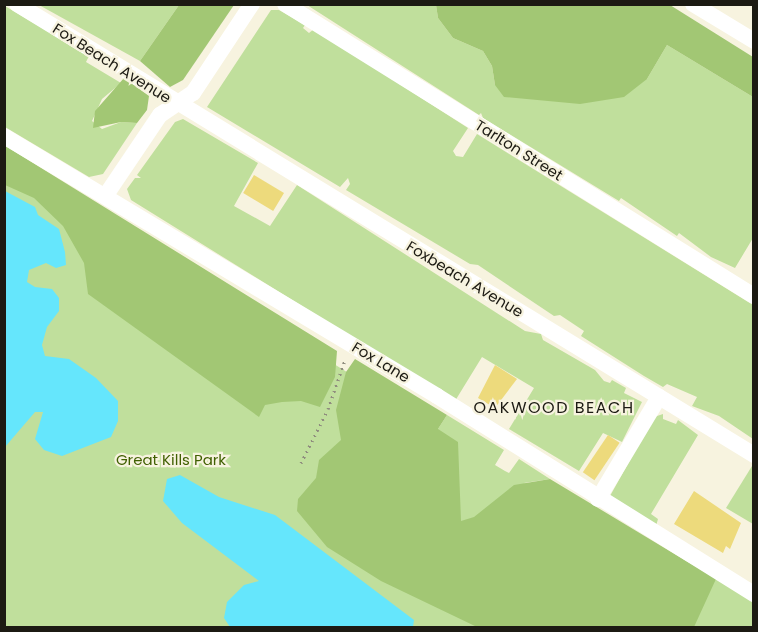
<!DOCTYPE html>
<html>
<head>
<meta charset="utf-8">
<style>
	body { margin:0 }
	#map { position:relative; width:758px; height:632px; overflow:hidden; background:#f7f3df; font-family:Poppins,sans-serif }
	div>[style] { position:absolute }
	.green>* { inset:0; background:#c0df9c }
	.forest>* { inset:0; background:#a2c774 }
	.water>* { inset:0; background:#65e6fc }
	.building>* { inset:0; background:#edda7c; transform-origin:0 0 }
	.path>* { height:3px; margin-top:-1.5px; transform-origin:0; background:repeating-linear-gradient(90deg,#8f8c7e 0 1.5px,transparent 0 6px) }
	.minor>* { height:16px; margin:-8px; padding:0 8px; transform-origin:8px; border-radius:8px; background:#fff }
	span { translate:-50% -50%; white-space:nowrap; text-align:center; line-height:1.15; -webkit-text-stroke:4.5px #f7f3df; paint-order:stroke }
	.street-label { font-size:15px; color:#1c1a13 }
	.park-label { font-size:15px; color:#416002 }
	.neighbourhood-label { font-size:16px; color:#1c1a13; letter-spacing:1.5px }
	.frame { position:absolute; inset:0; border:6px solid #1c1a13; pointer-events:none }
</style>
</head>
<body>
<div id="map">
	<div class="green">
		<div style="clip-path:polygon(39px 5px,179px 5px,140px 61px)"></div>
		<div style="clip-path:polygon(307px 5px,436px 5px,438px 18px,453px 38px,483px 51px,492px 66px,495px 85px,647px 79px,667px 45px,753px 97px,753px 238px,735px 268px,711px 257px,679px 233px,677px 236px,621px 198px,619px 201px,483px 118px,481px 113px,479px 115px)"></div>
		<div style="clip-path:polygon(5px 6px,89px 56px,86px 62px,121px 83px,102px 99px,92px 121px,102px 129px,121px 122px,137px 123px,103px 174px,89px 177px,5px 127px)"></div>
		<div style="clip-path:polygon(271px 10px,279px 10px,305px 25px,303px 28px,309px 33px,314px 29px,468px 128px,453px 151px,456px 156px,463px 157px,477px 134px,753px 305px,753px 439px,719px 416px,692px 406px,697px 397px,667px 384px,663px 387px,644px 376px,581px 336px,584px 331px,560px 315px,554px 316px,478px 265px,470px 264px,346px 190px,350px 184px,348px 178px,340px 187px,207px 107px)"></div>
		<div style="clip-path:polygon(183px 119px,258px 163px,234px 206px,270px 226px,297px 185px,525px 331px,541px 334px,543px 340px,595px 370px,604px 381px,610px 383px,612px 380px,626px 388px,624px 393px,642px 402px,622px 442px,603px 433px,579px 471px,509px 429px,534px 388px,482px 357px,455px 401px,131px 200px,127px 189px,135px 178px,141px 178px,137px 175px,175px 122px)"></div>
		<div style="clip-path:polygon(4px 158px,438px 429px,447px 415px,504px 450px,495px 465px,505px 471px,509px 473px,519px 459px,550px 479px,524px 483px,695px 566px,753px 602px,753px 627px,5px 627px)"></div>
		<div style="clip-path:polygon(663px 414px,663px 419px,676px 424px,678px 420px,698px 435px,651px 514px,658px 519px,656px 526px,610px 496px,654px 417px)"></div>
		<div style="clip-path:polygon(752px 466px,754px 467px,753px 524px,726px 508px)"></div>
	</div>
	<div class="forest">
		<div style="clip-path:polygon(179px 5px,234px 5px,183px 80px,170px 87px,140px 61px)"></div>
		<div style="clip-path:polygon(436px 5px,670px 5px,753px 57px,753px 97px,667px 45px,647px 79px,624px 97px,580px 104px,504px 97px,495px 85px,492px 66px,483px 51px,453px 38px,438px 18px)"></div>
		<div style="clip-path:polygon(124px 78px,149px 96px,147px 110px,137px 123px,121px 122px,93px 128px,95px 111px)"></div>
		<div style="clip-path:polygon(4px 145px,337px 351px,335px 377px,320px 407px,301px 401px,282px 402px,265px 405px,259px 417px,88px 294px,84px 263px,63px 226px,34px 198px,5px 185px)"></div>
		<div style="clip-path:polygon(355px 359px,447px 415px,438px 429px,458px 442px,461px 521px,474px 517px,514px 485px,550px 479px,716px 579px,694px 627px,477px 627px,381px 581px,327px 547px,297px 511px,298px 499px,316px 478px,319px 460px,341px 440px,336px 410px,346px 372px)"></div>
	</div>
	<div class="water">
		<div style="clip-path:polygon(5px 191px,35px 207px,38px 215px,59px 229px,65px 252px,66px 265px,56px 268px,46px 263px,29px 270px,27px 282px,35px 287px,52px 289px,59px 298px,59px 311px,47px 327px,42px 345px,45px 356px,69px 359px,96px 378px,118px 401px,118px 421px,111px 437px,62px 456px,44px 450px,35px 439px,43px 412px,35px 412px,5px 447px)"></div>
		<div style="clip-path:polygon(180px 475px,219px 497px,275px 515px,414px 620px,413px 627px,230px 627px,224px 618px,227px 602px,244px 585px,259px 581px,182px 523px,163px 501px,167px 479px)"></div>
	</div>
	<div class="building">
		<div style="left:254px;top:175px;width:35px;height:21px;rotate:31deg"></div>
		<div style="clip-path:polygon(495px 365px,517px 379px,495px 408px,478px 398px)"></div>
		<div style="left:608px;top:435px;width:14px;height:45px;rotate:34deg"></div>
		<div style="clip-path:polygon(694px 491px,741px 523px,730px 549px,726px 546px,723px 553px,674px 524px)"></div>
	</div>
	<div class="path">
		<div style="left:301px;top:463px;width:60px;rotate:-63.4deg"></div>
		<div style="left:328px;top:409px;width:52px;rotate:-70.9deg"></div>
	</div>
	<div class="minor">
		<div style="left:17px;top:4px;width:864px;rotate:31.46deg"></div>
		<div style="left:285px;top:4px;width:552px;rotate:31.91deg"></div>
		<div style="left:693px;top:4px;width:71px;rotate:31.2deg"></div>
		<div style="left:4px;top:136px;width:505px;rotate:30.98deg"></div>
		<div style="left:437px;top:396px;width:374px;rotate:32deg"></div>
		<div style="left:106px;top:195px;width:97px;rotate:-56deg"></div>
		<div style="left:160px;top:115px;width:40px;rotate:-34deg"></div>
		<div style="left:193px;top:93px;width:107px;rotate:-56.5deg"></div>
		<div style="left:598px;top:499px;width:119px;rotate:-59.1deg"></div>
	</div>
	<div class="street-label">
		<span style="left:112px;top:63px;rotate:32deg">Fox Beach Avenue</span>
		<span style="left:519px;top:150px;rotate:32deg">Tarlton Street</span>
		<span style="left:465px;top:279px;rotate:31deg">Foxbeach Avenue</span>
		<span style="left:381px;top:362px;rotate:31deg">Fox Lane</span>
	</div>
	<div class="park-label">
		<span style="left:171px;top:460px">Great Kills Park</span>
	</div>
	<div class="neighbourhood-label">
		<span style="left:554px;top:408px">OAKWOOD BEACH</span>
	</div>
	<div class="frame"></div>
</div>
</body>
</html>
